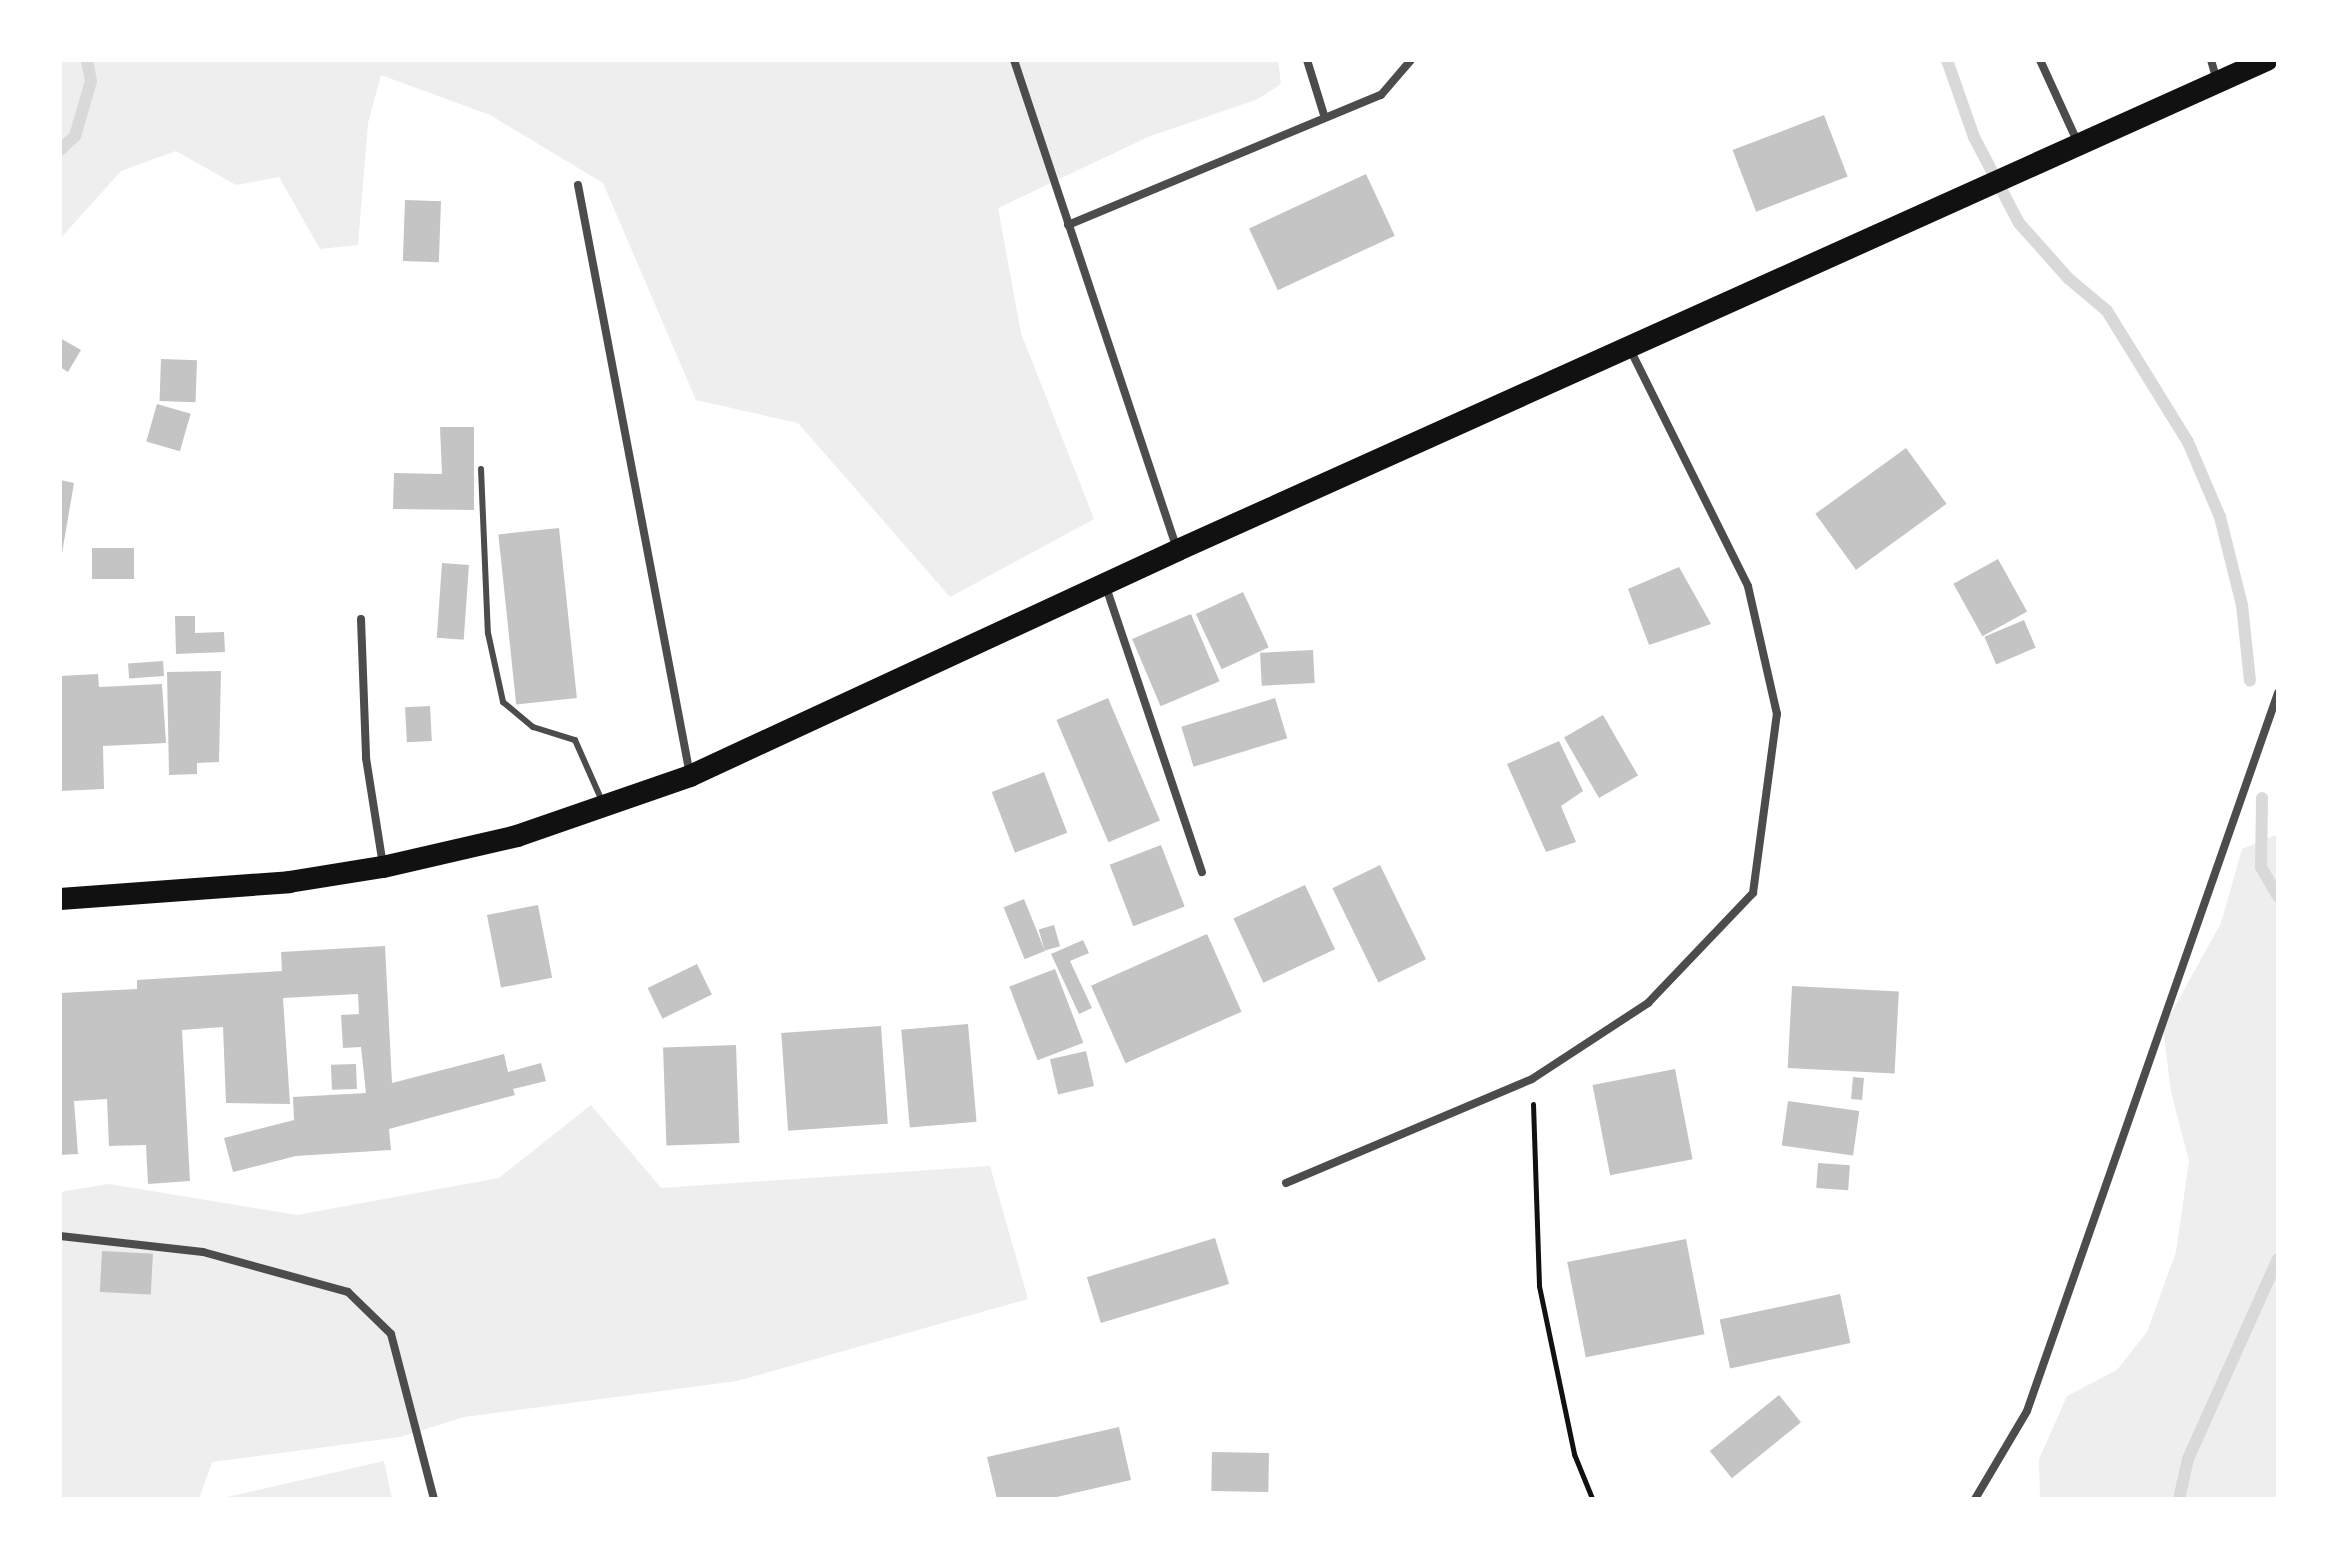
<!DOCTYPE html>
<html>
<head>
<meta charset="utf-8">
<style>
	body { margin:0 }
	#map { position:relative; width:2338px; height:1559px; overflow:hidden; background:#fff; font-family:"Golos Text",sans-serif }
	div>[style] { position:absolute }
	.green>* { inset:0; background:#eee }
	.stream>* { height:12px; margin:-6px; padding:0 6px; transform-origin:6px; border-radius:6px; background:#d9d9d9 }
	.building>* { inset:0; background:#c4c4c4; transform-origin:0 0 }
	.path>* { height:5px; margin:-2.5px; padding:0 2.5px; transform-origin:2.5px; border-radius:2.5px; background:#111 }
	.service>* { height:6px; margin:-3px; padding:0 3px; transform-origin:3px; border-radius:3px; background:#4c4c4c }
	.minor>* { height:8px; margin:-4px; padding:0 4px; transform-origin:4px; border-radius:4px; background:#4c4c4c }
	.trunk>* { height:22px; margin:-11px; padding:0 11px; transform-origin:11px; border-radius:11px; background:#111 }
	span { translate:-50% -50%; white-space:nowrap; text-align:center; line-height:1.15; -webkit-text-stroke:7px #fff; paint-order:stroke }
	.frame { position:absolute; inset:0; border:62px solid #fff; pointer-events:none }
</style>
</head>
<body>
<div id="map">
	<div class="green">
		<div style="clip-path:polygon(60px 60px,1278px 60px,1281px 84px,1258px 99px,1148px 137px,998px 208px,1021px 333px,1094px 519px,950px 597px,798px 423px,696px 400px,603px 183px,490px 115px,381px 75px,368px 123px,358px 245px,320px 249px,279px 177px,236px 185px,176px 151px,121px 171px,60px 239px)"></div>
		<div style="clip-path:polygon(2278px 834px,2278px 1499px,2040px 1499px,2039px 1459px,2067px 1396px,2117px 1370px,2147px 1332px,2176px 1252px,2189px 1161px,2171px 1092px,2163px 1028px,2221px 923px,2242px 849px)"></div>
		<div style="clip-path:polygon(591px 1105px,661px 1188px,990px 1166px,1028px 1299px,737px 1381px,464px 1417px,400px 1437px,212px 1462px,199px 1499px,60px 1499px,60px 1192px,109px 1184px,297px 1215px,499px 1178px)"></div>
		<div style="clip-path:polygon(384px 1461px,392px 1499px,219px 1499px)"></div>
	</div>
	<div class="stream">
		<div style="left:1947px;top:60px;width:82px;rotate:70.7deg"></div>
		<div style="left:1974px;top:137px;width:97px;rotate:62.4deg"></div>
		<div style="left:2019px;top:223px;width:74px;rotate:48.3deg"></div>
		<div style="left:2068px;top:278px;width:51px;rotate:40.2deg"></div>
		<div style="left:2107px;top:311px;width:154px;rotate:58.3deg"></div>
		<div style="left:2188px;top:442px;width:82px;rotate:66.9deg"></div>
		<div style="left:2220px;top:517px;width:91px;rotate:76deg"></div>
		<div style="left:2242px;top:605px;width:76px;rotate:84deg"></div>
		<div style="left:60px;top:150px;width:21px;rotate:-43deg"></div>
		<div style="left:75px;top:136px;width:57px;rotate:-73.8deg"></div>
		<div style="left:91px;top:81px;width:21px;rotate:-101deg"></div>
		<div style="left:2262px;top:798px;width:69px;rotate:90.8deg"></div>
		<div style="left:2261px;top:867px;width:34px;rotate:60deg"></div>
		<div style="left:2179px;top:1499px;width:41px;rotate:-77.3deg"></div>
		<div style="left:2188px;top:1459px;width:219px;rotate:-65.8deg"></div>
	</div>
	<div class="building">
		<div style="left:1824px;top:115px;width:66px;height:98px;rotate:69deg"></div>
		<div style="left:1366px;top:174px;width:68px;height:129px;rotate:65deg"></div>
		<div style="left:405px;top:200px;width:36px;height:61px;rotate:2deg"></div>
		<div style="clip-path:polygon(60px 338px,81px 350px,68px 372px,60px 367px)"></div>
		<div style="left:161px;top:359px;width:36px;height:42px;rotate:2deg"></div>
		<div style="left:157px;top:404px;width:35px;height:39px;rotate:16deg"></div>
		<div style="clip-path:polygon(440px 427px,474px 427px,474px 510px,393px 509px,394px 473px,442px 474px)"></div>
		<div style="left:1906px;top:448px;width:69px;height:112px;rotate:54deg"></div>
		<div style="clip-path:polygon(60px 480px,74px 483px,62px 553px,60px 553px)"></div>
		<div style="left:559px;top:528px;width:171px;height:61px;rotate:84deg"></div>
		<div style="left:134px;top:548px;width:31px;height:42px;rotate:90deg"></div>
		<div style="left:1998px;top:559px;width:60px;height:51px;rotate:61deg"></div>
		<div style="left:442px;top:563px;width:27px;height:75px;rotate:4deg"></div>
		<div style="clip-path:polygon(1679px 567px,1711px 624px,1649px 645px,1628px 589px)"></div>
		<div style="left:1243px;top:592px;width:61px;height:52px;rotate:65deg"></div>
		<div style="left:1191px;top:614px;width:73px;height:64px;rotate:67deg"></div>
		<div style="clip-path:polygon(175px 616px,195px 616px,195px 633px,224px 632px,225px 652px,176px 654px)"></div>
		<div style="left:2024px;top:620px;width:30px;height:43px;rotate:67deg"></div>
		<div style="left:1313px;top:650px;width:33px;height:53px;rotate:87deg"></div>
		<div style="left:163px;top:661px;width:15px;height:35px;rotate:86deg"></div>
		<div style="clip-path:polygon(221px 671px,219px 762px,197px 763px,197px 774px,169px 775px,167px 672px)"></div>
		<div style="clip-path:polygon(98px 674px,99px 687px,162px 684px,166px 743px,103px 746px,104px 789px,60px 791px,60px 676px)"></div>
		<div style="left:1108px;top:698px;width:133px;height:56px;rotate:67deg"></div>
		<div style="left:1275px;top:698px;width:42px;height:98px;rotate:73deg"></div>
		<div style="left:430px;top:706px;width:35px;height:25px;rotate:87deg"></div>
		<div style="left:1603px;top:715px;width:70px;height:45px;rotate:60deg"></div>
		<div style="clip-path:polygon(1559px 741px,1583px 791px,1561px 806px,1576px 842px,1546px 852px,1507px 764px)"></div>
		<div style="left:1044px;top:772px;width:65px;height:56px;rotate:69deg"></div>
		<div style="left:1161px;top:845px;width:66px;height:55px;rotate:69deg"></div>
		<div style="left:1380px;top:865px;width:105px;height:53px;rotate:64deg"></div>
		<div style="left:1305px;top:885px;width:71px;height:79px;rotate:65deg"></div>
		<div style="left:1024px;top:899px;width:56px;height:22px;rotate:68deg"></div>
		<div style="left:538px;top:905px;width:74px;height:52px;rotate:79deg"></div>
		<div style="left:1054px;top:925px;width:22px;height:16px;rotate:74deg"></div>
		<div style="left:1207px;top:934px;width:85px;height:127px;rotate:66deg"></div>
		<div style="clip-path:polygon(1083px 940px,1089px 953px,1070px 961px,1092px 1008px,1079px 1014px,1051px 954px)"></div>
		<div style="clip-path:polygon(385px 946px,392px 1083px,504px 1054px,508px 1072px,541px 1063px,546px 1081px,513px 1089px,515px 1095px,389px 1129px,391px 1150px,296px 1156px,233px 1172px,224px 1138px,294px 1120px,293px 1097px,366px 1093px,361px 1047px,343px 1048px,341px 1015px,359px 1014px,358px 994px,283px 998px,290px 1104px,226px 1103px,223px 1027px,182px 1030px,190px 1181px,148px 1184px,146px 1145px,109px 1146px,107px 1099px,74px 1101px,78px 1154px,60px 1155px,60px 993px,137px 989px,137px 980px,282px 971px,281px 952px)"></div>
		<div style="left:697px;top:964px;width:34px;height:55px;rotate:64deg"></div>
		<div style="left:1055px;top:969px;width:79px;height:49px;rotate:69deg"></div>
		<div style="left:1792px;top:986px;width:107px;height:82px;rotate:3deg"></div>
		<div style="left:968px;top:1024px;width:98px;height:67px;rotate:85deg"></div>
		<div style="left:881px;top:1026px;width:98px;height:100px;rotate:86deg"></div>
		<div style="left:736px;top:1045px;width:98px;height:73px;rotate:88deg"></div>
		<div style="left:1086px;top:1051px;width:36px;height:37px;rotate:77deg"></div>
		<div style="left:356px;top:1064px;width:25px;height:25px;rotate:88deg"></div>
		<div style="left:1675px;top:1069px;width:92px;height:84px;rotate:79deg"></div>
		<div style="left:1853px;top:1077px;width:11px;height:22px;rotate:5deg"></div>
		<div style="left:1788px;top:1101px;width:72px;height:45px;rotate:8deg"></div>
		<div style="left:1818px;top:1163px;width:32px;height:25px;rotate:4deg"></div>
		<div style="left:1215px;top:1238px;width:48px;height:134px;rotate:73deg"></div>
		<div style="left:1686px;top:1239px;width:97px;height:121px;rotate:79deg"></div>
		<div style="left:102px;top:1251px;width:51px;height:41px;rotate:3deg"></div>
		<div style="left:1840px;top:1294px;width:50px;height:123px;rotate:78deg"></div>
		<div style="left:1779px;top:1395px;width:35px;height:89px;rotate:51deg"></div>
		<div style="clip-path:polygon(1119px 1427px,1131px 1480px,1048px 1499px,997px 1499px,987px 1457px)"></div>
		<div style="left:1212px;top:1452px;width:57px;height:39px;rotate:1deg"></div>
	</div>
	<div class="path">
		<div style="left:1533px;top:1104px;width:182px;rotate:88.1deg"></div>
		<div style="left:1539px;top:1286px;width:172px;rotate:78.2deg"></div>
		<div style="left:1574px;top:1454px;width:48px;rotate:67.8deg"></div>
	</div>
	<div class="service">
		<div style="left:481px;top:469px;width:164px;rotate:87.6deg"></div>
		<div style="left:488px;top:633px;width:71px;rotate:77.7deg"></div>
		<div style="left:503px;top:702px;width:39px;rotate:40deg"></div>
		<div style="left:533px;top:727px;width:44px;rotate:17.2deg"></div>
		<div style="left:575px;top:740px;width:67px;rotate:66.1deg"></div>
	</div>
	<div class="minor">
		<div style="left:1014px;top:60px;width:515px;rotate:71.57deg"></div>
		<div style="left:1307px;top:60px;width:58px;rotate:72.8deg"></div>
		<div style="left:2040px;top:60px;width:91px;rotate:65.4deg"></div>
		<div style="left:2211px;top:60px;width:22px;rotate:74deg"></div>
		<div style="left:578px;top:185px;width:601px;rotate:79.25deg"></div>
		<div style="left:1068px;top:225px;width:339px;rotate:-22.6deg"></div>
		<div style="left:1381px;top:95px;width:46px;rotate:-49.4deg"></div>
		<div style="left:1105px;top:584px;width:304px;rotate:71.4deg"></div>
		<div style="left:361px;top:619px;width:139px;rotate:87.9deg"></div>
		<div style="left:366px;top:758px;width:108px;rotate:81deg"></div>
		<div style="left:1286px;top:1183px;width:267px;rotate:-22.9deg"></div>
		<div style="left:1532px;top:1079px;width:139px;rotate:-33.2deg"></div>
		<div style="left:1648px;top:1003px;width:152px;rotate:-46.3deg"></div>
		<div style="left:1753px;top:893px;width:181px;rotate:-82.4deg"></div>
		<div style="left:1777px;top:714px;width:131px;rotate:-102.8deg"></div>
		<div style="left:1748px;top:586px;width:267px;rotate:-116.5deg"></div>
		<div style="left:60px;top:1236px;width:144px;rotate:6.4deg"></div>
		<div style="left:203px;top:1252px;width:150px;rotate:15.4deg"></div>
		<div style="left:348px;top:1292px;width:60px;rotate:44.3deg"></div>
		<div style="left:391px;top:1334px;width:171px;rotate:75.4deg"></div>
		<div style="left:1975px;top:1499px;width:102px;rotate:-59.4deg"></div>
		<div style="left:2027px;top:1411px;width:761px;rotate:-70.73deg"></div>
	</div>
	<div class="trunk">
		<div style="left:60px;top:899px;width:230px;rotate:-4.2deg"></div>
		<div style="left:289px;top:882px;width:95px;rotate:-9.1deg"></div>
		<div style="left:383px;top:867px;width:138px;rotate:-13deg"></div>
		<div style="left:517px;top:836px;width:183px;rotate:-19.1deg"></div>
		<div style="left:690px;top:776px;width:538px;rotate:-24.85deg"></div>
		<div style="left:1178px;top:550px;width:1194px;rotate:-24.23deg"></div>
	</div>
	<div class="frame"></div>
</div>
</body>
</html>
